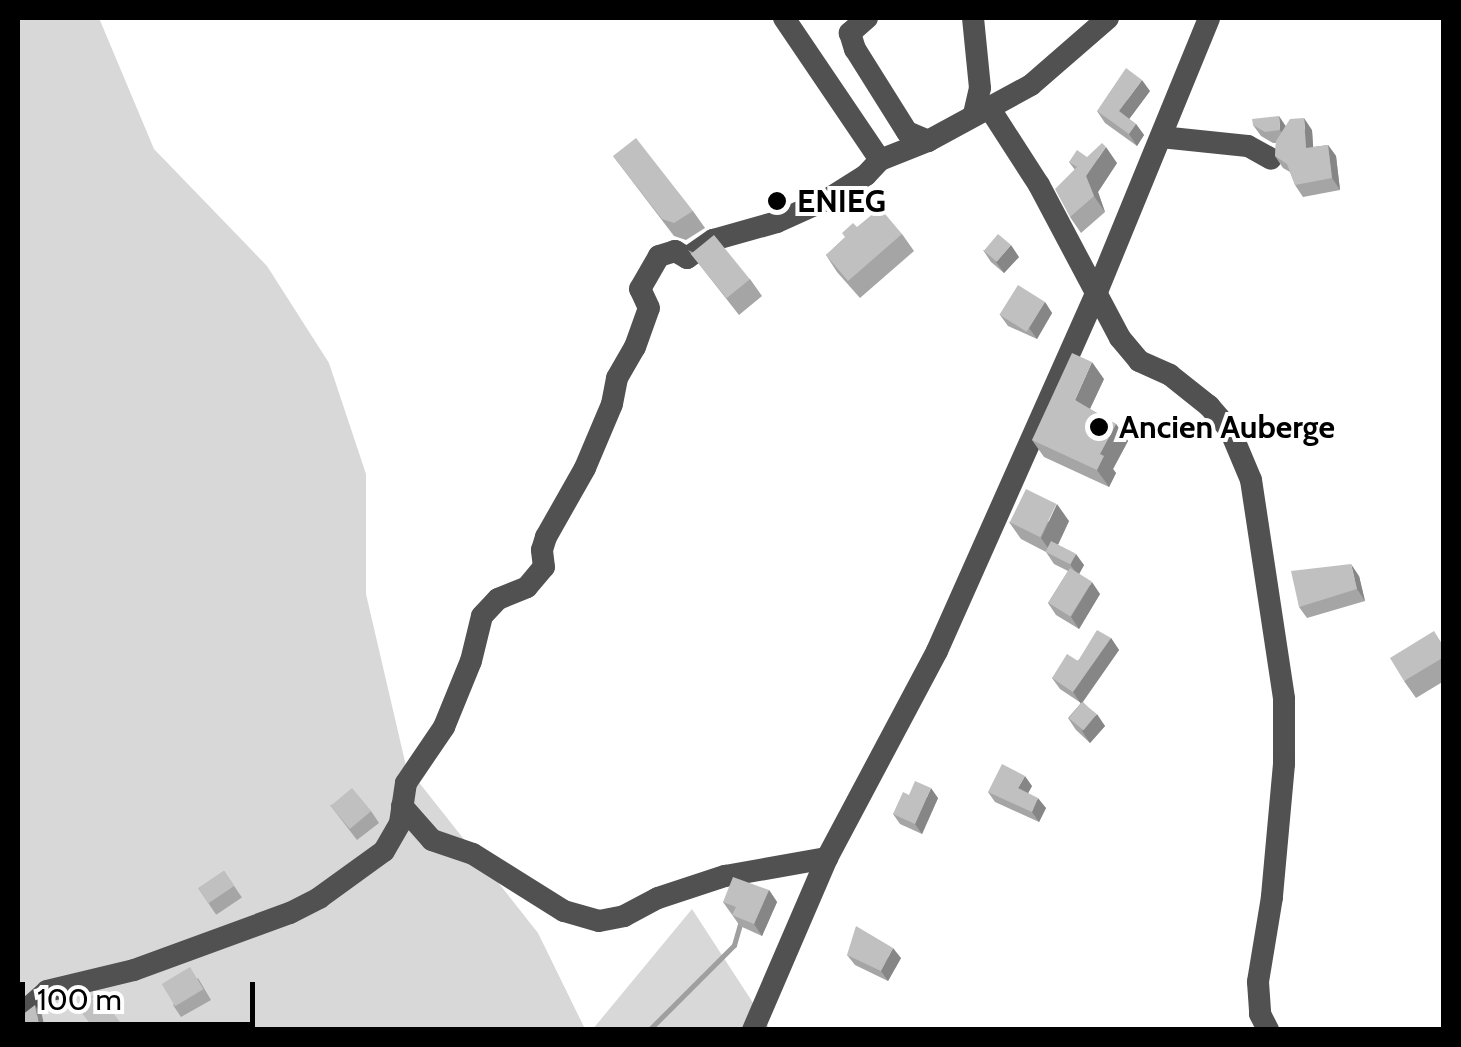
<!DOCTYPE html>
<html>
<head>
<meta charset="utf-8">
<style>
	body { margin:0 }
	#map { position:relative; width:1461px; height:1047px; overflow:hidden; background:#fff; font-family:Cabin,sans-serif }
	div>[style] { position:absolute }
	.green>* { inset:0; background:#d8d8d8 }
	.stream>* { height:5px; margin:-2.5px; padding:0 2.5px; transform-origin:2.5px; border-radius:2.5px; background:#9f9f9f }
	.minor>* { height:22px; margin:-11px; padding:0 11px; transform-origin:11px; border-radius:11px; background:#515151 }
	.wall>* { inset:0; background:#a5a5a5; transform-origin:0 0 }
	.shaded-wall>* { inset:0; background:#868686 }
	.building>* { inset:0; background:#c0c0c0; transform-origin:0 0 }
	.dots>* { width:28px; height:28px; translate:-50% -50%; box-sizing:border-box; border:5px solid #fff; border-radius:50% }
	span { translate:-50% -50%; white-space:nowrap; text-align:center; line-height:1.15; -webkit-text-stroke:8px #fff; paint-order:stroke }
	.poi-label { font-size:32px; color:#000; font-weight:700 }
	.left { translate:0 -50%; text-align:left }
	.frame { position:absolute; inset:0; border:20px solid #000; pointer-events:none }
	.scale { position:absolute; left:20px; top:982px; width:235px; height:45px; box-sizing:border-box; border:5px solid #000; border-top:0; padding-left:12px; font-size:30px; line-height:35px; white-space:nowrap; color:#000; -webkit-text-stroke:8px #fff; paint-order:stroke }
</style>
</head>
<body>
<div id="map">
	<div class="green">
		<div style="clip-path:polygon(18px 18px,99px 18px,154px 149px,267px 266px,329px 363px,366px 474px,366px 594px,406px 766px,538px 933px,585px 1029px,18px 1029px)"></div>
		<div style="clip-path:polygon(692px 909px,770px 1029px,592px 1030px)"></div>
	</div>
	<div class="stream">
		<div style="left:649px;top:1030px;width:120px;rotate:-45deg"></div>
		<div style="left:734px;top:945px;width:25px;rotate:-74deg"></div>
	</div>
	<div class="minor">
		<div style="left:784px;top:18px;width:171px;rotate:55.9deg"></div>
		<div style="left:867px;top:18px;width:23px;rotate:139deg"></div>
		<div style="left:850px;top:33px;width:17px;rotate:73deg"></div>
		<div style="left:855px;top:49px;width:98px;rotate:57.9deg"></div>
		<div style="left:907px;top:132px;width:23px;rotate:23deg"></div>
		<div style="left:973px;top:18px;width:70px;rotate:84.3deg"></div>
		<div style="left:980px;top:88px;width:27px;rotate:103deg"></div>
		<div style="left:990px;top:109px;width:90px;rotate:57.2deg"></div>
		<div style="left:1039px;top:185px;width:173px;rotate:62.1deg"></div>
		<div style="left:1120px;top:338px;width:30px;rotate:50deg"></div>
		<div style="left:1139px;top:361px;width:34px;rotate:24deg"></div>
		<div style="left:1170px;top:375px;width:50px;rotate:38.5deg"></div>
		<div style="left:1209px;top:406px;width:32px;rotate:49deg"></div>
		<div style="left:1230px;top:430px;width:54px;rotate:67.2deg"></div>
		<div style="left:1251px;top:480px;width:221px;rotate:81.4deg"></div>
		<div style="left:1284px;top:699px;width:65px;rotate:90deg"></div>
		<div style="left:1284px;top:764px;width:134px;rotate:95.2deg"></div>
		<div style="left:1272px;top:897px;width:86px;rotate:99.4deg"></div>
		<div style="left:1258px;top:982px;width:32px;rotate:86deg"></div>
		<div style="left:1260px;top:1014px;width:18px;rotate:63deg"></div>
		<div style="left:1161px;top:137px;width:87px;rotate:5.9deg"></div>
		<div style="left:1248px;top:146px;width:26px;rotate:29deg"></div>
		<div style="left:402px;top:806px;width:45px;rotate:48.6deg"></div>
		<div style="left:432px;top:840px;width:43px;rotate:18.9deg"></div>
		<div style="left:473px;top:854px;width:107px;rotate:32.1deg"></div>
		<div style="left:564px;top:911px;width:36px;rotate:16deg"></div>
		<div style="left:599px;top:921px;width:25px;rotate:-11deg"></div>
		<div style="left:624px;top:916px;width:38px;rotate:-28deg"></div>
		<div style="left:658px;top:898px;width:71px;rotate:-18.2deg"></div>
		<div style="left:725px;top:876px;width:104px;rotate:-10deg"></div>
		<div style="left:25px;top:1011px;width:30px;rotate:-42deg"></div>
		<div style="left:47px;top:991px;width:89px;rotate:-13.6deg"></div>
		<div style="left:134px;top:970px;width:166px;rotate:-20.1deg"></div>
		<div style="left:290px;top:913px;width:33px;rotate:-27deg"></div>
		<div style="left:319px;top:898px;width:80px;rotate:-35.9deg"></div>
		<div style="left:384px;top:851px;width:32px;rotate:-60deg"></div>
		<div style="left:400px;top:823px;width:40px;rotate:-81.5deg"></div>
		<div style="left:406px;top:783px;width:68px;rotate:-55.8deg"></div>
		<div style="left:444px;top:727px;width:71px;rotate:-67.8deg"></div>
		<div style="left:471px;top:661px;width:46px;rotate:-76.3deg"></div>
		<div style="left:482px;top:616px;width:23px;rotate:-47deg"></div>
		<div style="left:498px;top:599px;width:31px;rotate:-22deg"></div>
		<div style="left:527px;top:587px;width:26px;rotate:-50deg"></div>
		<div style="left:544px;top:567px;width:17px;rotate:-97deg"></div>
		<div style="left:542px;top:550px;width:14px;rotate:-73deg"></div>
		<div style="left:546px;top:537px;width:79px;rotate:-60.5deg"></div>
		<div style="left:585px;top:468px;width:69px;rotate:-67.1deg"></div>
		<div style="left:612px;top:404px;width:26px;rotate:-79deg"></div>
		<div style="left:617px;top:378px;width:36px;rotate:-60deg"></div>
		<div style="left:635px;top:347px;width:41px;rotate:-70.3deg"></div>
		<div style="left:649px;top:308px;width:21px;rotate:-115deg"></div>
		<div style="left:640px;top:289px;width:38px;rotate:-60deg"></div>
		<div style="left:659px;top:256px;width:17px;rotate:-17deg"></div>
		<div style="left:675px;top:251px;width:14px;rotate:30deg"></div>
		<div style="left:687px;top:258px;width:32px;rotate:-35deg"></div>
		<div style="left:713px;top:240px;width:66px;rotate:-15.7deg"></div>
		<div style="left:777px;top:222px;width:56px;rotate:-24.3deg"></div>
		<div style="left:828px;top:199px;width:45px;rotate:-32.3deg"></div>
		<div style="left:866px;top:175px;width:21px;rotate:-47deg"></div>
		<div style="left:880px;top:160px;width:52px;rotate:-21.6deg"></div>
		<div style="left:928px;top:141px;width:117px;rotate:-28.5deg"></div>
		<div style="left:1031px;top:85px;width:102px;rotate:-41deg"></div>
		<div style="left:753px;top:1030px;width:187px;rotate:-66.7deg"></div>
		<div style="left:827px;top:858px;width:234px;rotate:-62deg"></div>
		<div style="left:937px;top:651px;width:391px;rotate:-66deg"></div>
		<div style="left:1096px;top:294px;width:298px;rotate:-67.7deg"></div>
	</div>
	<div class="wall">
		<div style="clip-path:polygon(1150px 91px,1129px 119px,1136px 124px,1144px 135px,1137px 146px,1105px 123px,1097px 111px)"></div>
		<div style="clip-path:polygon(1253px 125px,1312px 130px,1313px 147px,1328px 145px,1336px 156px,1340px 190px,1303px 197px,1295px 185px,1290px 172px,1283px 168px,1275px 156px,1276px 143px,1273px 143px,1261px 136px)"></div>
		<div style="clip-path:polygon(613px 156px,693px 211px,705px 228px,686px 240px,674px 236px)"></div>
		<div style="clip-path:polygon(1087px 157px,1117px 163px,1098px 192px,1105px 212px,1081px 233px,1070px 217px,1075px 170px,1069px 162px)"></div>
		<div style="clip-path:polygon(857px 227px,902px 234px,914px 251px,860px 298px,837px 272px,826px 255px)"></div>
		<div style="clip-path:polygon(688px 250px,750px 279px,762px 296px,739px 315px)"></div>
		<div style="clip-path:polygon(983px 250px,1019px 257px,1004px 273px,991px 262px)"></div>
		<div style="clip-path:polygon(1045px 302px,1052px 313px,1037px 339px,1008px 326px,1000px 315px)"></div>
		<div style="clip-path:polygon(1104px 379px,1090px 409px,1116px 424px,1128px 441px,1113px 469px,1116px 473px,1109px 487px,1044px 457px,1032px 440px)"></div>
		<div style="clip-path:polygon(1069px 521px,1058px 545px,1084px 565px,1079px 574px,1100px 594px,1079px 629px,1056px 615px,1048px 603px,1068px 571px,1054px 564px,1046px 552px,1021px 539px,1009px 522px)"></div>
		<div style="clip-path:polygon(1359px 576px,1365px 601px,1307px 618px,1299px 607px)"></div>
		<div style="clip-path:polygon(1111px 638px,1119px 650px,1083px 702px,1105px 726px,1090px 743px,1076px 730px,1068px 718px,1081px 703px,1060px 689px,1052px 678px)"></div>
		<div style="clip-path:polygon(1444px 645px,1444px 681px,1416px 698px,1404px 681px)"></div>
		<div style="clip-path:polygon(1032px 786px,1028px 793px,1046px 808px,1039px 822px,995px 802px,988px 792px)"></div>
		<div style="clip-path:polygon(909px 795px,938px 798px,922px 834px,900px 824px,893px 814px)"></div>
		<div style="clip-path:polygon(330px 805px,371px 811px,379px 823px,357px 840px)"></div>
		<div style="left:224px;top:871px;width:32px;height:31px;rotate:56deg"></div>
		<div style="clip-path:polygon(769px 890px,777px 902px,762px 936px,740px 926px,723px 902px)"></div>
		<div style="clip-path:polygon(847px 955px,901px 958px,888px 981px,855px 965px)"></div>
		<div style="clip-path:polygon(198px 978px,211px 1000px,181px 1017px,173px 1005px)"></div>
	</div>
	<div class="shaded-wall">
		<div style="clip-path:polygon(1142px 80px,1150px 91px,1127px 122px,1119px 111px)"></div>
		<div style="clip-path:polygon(1279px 116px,1287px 128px,1288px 141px,1280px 130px)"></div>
		<div style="clip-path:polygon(1304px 118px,1312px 130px,1314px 159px,1306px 148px)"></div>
		<div style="clip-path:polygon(1136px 124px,1144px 135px,1137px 146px,1129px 134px)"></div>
		<div style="clip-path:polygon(1328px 145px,1336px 156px,1340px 190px,1332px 178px)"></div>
		<div style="clip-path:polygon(1106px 147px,1117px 163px,1098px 192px,1105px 212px,1094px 196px,1086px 176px)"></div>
		<div style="clip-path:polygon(1011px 245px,1019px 257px,1004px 273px,996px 262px)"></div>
		<div style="clip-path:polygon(1045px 302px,1052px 313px,1037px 339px,1029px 328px)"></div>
		<div style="clip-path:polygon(1092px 362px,1104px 379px,1086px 417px,1075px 400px)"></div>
		<div style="clip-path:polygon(1116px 424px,1128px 441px,1113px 469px,1116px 473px,1109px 487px,1097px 470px,1100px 454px)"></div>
		<div style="clip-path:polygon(1057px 504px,1069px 521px,1053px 555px,1041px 538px)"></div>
		<div style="clip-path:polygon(1076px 554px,1084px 565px,1078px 576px,1070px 564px)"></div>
		<div style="clip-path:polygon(1351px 564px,1359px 576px,1365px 601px,1357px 589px)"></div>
		<div style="clip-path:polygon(1092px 582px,1100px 594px,1079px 629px,1071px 617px)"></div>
		<div style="clip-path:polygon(1111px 638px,1119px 650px,1081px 704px,1073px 692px)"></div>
		<div style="clip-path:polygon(1097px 714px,1105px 726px,1090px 743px,1082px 731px)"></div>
		<div style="clip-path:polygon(1025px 776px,1032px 786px,1025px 799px,1018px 788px)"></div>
		<div style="clip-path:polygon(931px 788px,938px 798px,922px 834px,915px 824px)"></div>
		<div style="clip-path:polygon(1038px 798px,1046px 808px,1039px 822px,1032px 812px)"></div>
		<div style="clip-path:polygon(769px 890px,777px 902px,762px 936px,754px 924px)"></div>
		<div style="clip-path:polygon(893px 948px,901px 958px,888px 981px,881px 971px)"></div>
		<div style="clip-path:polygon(35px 1005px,42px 1015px,45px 1030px,40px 1030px)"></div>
	</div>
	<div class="building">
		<div style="clip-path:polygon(1126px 68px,1142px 80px,1119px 111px,1136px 124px,1129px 134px,1097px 111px)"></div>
		<div style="clip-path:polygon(1279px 116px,1280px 130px,1265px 132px,1253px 125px,1252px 119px)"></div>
		<div style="clip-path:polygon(1304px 118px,1306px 148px,1328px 145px,1332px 178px,1295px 185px,1287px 164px,1275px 156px,1276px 141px,1290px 119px)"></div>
		<div style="clip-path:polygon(636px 138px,693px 211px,674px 223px,662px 219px,613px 156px)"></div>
		<div style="clip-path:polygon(1102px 143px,1106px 147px,1086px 176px,1094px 196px,1070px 217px,1055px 189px,1077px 167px,1069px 162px,1077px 150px,1087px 157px)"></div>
		<div style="clip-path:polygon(880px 208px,902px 234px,848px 281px,826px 255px,845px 237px,842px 233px,853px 223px,857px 227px)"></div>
		<div style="left:998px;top:234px;width:17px;height:22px;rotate:40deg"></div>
		<div style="left:714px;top:235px;width:57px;height:30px;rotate:51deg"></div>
		<div style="left:1018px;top:285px;width:32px;height:35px;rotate:32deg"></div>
		<div style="clip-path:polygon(1072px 353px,1092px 362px,1075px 400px,1116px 424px,1100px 454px,1104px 456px,1097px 470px,1032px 440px)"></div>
		<div style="left:1026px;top:489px;width:34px;height:37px;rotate:26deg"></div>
		<div style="left:1051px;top:541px;width:28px;height:12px;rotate:27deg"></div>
		<div style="clip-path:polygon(1351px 564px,1357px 589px,1299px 607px,1291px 571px)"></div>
		<div style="left:1070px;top:568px;width:26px;height:41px;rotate:32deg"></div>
		<div style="clip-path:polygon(1097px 630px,1111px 638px,1073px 692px,1052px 678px,1067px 654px,1078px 661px)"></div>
		<div style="clip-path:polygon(1434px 631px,1444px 647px,1444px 657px,1404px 681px,1390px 658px)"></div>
		<div style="left:1082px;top:702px;width:19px;height:21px;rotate:39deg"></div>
		<div style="clip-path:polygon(1002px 764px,1025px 776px,1018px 788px,1038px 798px,1032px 812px,988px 792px)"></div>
		<div style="clip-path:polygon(915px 781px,931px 788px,915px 824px,893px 814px,903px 792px,909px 795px)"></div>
		<div style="left:352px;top:788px;width:30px;height:28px;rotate:50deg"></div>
		<div style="left:224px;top:871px;width:18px;height:31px;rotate:56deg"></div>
		<div style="clip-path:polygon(733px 877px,769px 890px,754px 924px,732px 915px,736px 907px,723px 902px)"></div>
		<div style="clip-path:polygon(856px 926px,893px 948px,881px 971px,847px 955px)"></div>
		<div style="left:190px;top:967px;width:26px;height:33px;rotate:59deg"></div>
		<div style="clip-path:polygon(97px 991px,126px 1030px,95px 1030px,78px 1008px)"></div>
		<div style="clip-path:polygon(35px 1005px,40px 1030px,18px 1030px,18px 1014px,22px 1015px)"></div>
	</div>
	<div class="dots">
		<div style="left:777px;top:201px;background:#000"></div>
		<div style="left:1099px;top:427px;background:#000"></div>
	</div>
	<div class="poi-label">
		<span class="left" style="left:797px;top:201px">ENIEG</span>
		<span class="left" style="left:1119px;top:427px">Ancien Auberge</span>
	</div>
	<div class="frame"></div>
	<div class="scale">100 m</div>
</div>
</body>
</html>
